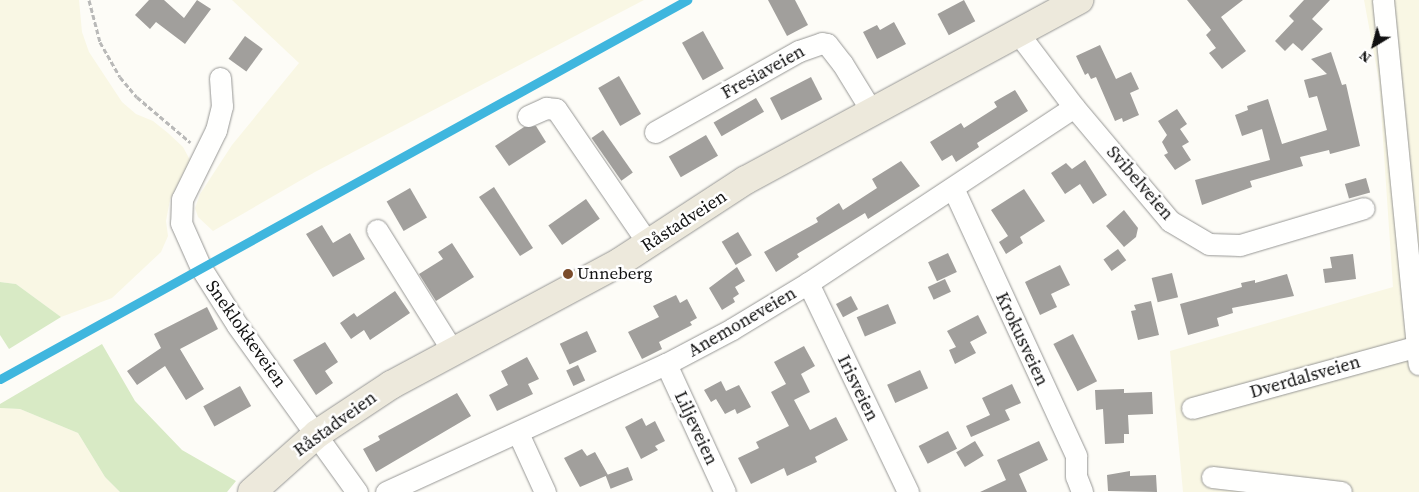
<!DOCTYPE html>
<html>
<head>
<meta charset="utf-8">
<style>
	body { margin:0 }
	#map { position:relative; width:1419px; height:492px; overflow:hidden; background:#fdfcf7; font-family:"Source Serif 4",serif }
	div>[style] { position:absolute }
	.farmland>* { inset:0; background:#f9f7e4 }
	.forest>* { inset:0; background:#d8eac5 }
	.building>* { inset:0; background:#a19f9c; transform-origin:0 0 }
	.path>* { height:3px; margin-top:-1.5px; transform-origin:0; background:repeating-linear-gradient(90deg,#b9b9b8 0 5px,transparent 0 7.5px) }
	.roads { filter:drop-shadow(0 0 1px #979795) drop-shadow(0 0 1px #979795) }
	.minor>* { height:21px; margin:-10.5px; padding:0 10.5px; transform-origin:10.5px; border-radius:10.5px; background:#fffffe }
	.major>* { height:28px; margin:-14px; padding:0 14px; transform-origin:14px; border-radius:14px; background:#ede9dc }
	.rail-1>* { height:9px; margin:-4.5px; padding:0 4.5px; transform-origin:4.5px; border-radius:4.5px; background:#3fb6de }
	.dots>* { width:14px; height:14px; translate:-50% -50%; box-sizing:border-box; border:2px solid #fff; border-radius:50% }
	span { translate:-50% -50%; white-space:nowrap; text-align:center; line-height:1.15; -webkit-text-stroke:5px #fff; paint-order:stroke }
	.bus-label { font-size:17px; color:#111 }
	.left { translate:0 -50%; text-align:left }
	.street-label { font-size:18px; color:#111 }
	.north { position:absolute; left:1349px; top:20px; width:50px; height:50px; -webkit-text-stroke:4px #fff; paint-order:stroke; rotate:217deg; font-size:14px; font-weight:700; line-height:20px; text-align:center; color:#111 }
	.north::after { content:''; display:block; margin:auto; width:18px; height:22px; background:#111; clip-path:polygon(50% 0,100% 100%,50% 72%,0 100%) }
</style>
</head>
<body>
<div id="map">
	<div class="farmland">
		<div style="clip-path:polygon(0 0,79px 0,82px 32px,89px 52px,122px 102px,136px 114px,153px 121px,168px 133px,183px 147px,190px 160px,170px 200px,166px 221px,168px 236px,161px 252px,112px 298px,61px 317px,16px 284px,0 282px)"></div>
		<div style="clip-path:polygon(232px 0,644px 0,315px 172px,213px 231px,198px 217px,195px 208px,200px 194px,232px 145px,299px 63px)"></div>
		<div style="clip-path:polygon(1364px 0,1419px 0,1419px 492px,1183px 492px,1170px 351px,1393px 287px,1379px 81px)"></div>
		<div style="clip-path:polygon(0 408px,20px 409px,78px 433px,105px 477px,120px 492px,0 492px)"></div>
	</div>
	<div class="forest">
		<div style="clip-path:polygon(0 282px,16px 284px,61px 317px,9px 349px,0 335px)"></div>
		<div style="clip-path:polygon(102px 344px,135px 401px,182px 450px,236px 481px,227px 492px,120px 492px,105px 477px,78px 433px,20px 409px,0 408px,0 404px)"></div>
	</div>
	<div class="building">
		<div style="clip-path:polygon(149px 0,164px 0,184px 18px,197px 0,211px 9px,185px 44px,156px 22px,150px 29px,135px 15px)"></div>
		<div style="clip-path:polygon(768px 0,795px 0,808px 25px,787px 36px)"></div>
		<div style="left:964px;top:0;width:24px;height:30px;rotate:62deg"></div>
		<div style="clip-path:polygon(1187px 0,1243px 0,1221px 17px,1246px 51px,1222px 69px,1209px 53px,1216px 48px,1206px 35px,1211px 30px)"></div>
		<div style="clip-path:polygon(1304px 0,1330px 0,1312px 19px,1323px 29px,1302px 51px,1293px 43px,1285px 51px,1275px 41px,1294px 21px,1289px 16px)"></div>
		<div style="clip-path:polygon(894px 22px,906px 44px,877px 59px,863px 32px,877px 25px,880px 30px)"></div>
		<div style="left:703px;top:31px;width:43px;height:24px;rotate:61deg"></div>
		<div style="left:245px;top:36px;width:22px;height:28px;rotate:36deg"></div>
		<div style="clip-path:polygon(1100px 45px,1116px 79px,1131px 72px,1139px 89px,1130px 93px,1139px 115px,1123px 122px,1122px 118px,1115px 121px,1096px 77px,1091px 79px,1088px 73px,1085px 75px,1076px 56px)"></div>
		<div style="clip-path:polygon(1331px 52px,1342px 85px,1346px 84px,1360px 146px,1330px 154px,1329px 150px,1300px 157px,1303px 166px,1250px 181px,1252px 187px,1202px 205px,1195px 180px,1270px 160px,1262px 129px,1242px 136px,1235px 115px,1248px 110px,1247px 106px,1268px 99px,1282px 144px,1327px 130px,1317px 96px,1309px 98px,1304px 80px,1327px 74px,1311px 59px)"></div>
		<div style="left:619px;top:76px;width:44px;height:24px;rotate:60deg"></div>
		<div style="left:811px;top:77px;width:25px;height:46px;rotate:63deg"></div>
		<div style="clip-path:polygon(1015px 90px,1028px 111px,977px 143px,979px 147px,956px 162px,952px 155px,942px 161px,930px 142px,961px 123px,964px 128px,997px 107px,994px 102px)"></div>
		<div style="left:756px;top:98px;width:16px;height:49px;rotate:60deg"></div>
		<div style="clip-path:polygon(1177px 109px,1187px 124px,1180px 129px,1189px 142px,1182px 146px,1191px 160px,1175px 170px,1164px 155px,1168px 153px,1162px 142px,1167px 135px,1158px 121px)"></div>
		<div style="clip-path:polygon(536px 126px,546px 142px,509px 166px,495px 146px,524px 127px)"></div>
		<div style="left:603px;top:130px;width:52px;height:14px;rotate:55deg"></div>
		<div style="left:706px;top:135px;width:24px;height:43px;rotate:60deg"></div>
		<div style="clip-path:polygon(1085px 160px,1107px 195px,1093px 204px,1080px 184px,1065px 194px,1051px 173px,1066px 163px,1072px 169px)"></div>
		<div style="clip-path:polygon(901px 161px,920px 186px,868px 219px,865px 213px,797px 254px,799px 257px,776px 272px,764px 252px,818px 222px,816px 218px,839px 203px,843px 210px,877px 188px,872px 179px)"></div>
		<div style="left:1366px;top:178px;width:15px;height:22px;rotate:74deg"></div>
		<div style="clip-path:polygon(494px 187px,533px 248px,520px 256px,479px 197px)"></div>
		<div style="left:410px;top:188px;width:34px;height:27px;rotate:60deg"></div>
		<div style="clip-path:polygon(1024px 189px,1045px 221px,1020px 237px,1023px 243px,1006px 254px,999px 242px,1008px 236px,991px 210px)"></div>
		<div style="left:586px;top:199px;width:24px;height:46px;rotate:55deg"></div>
		<div style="clip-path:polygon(1124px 210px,1138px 228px,1136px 237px,1124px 247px,1106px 226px)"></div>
		<div style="clip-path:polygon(322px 225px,333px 243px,350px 233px,365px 259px,333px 277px,306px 234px)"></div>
		<div style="left:738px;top:232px;width:27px;height:19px;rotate:59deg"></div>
		<div style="clip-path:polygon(452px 243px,474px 277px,436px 301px,419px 274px,443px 259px,438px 252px)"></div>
		<div style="left:1118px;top:249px;width:14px;height:18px;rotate:54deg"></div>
		<div style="left:948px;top:253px;width:21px;height:22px;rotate:65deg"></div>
		<div style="clip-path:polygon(1353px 254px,1356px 279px,1325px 283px,1323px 269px,1332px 268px,1330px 257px)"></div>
		<div style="clip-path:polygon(1060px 265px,1070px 285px,1051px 294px,1057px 307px,1040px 315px,1025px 282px)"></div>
		<div style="clip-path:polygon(737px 267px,745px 281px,735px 287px,739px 294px,733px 298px,735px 302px,722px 310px,709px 288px)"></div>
		<div style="left:1172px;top:273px;width:25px;height:21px;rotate:76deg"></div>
		<div style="clip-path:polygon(1287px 274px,1294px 296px,1232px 308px,1233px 313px,1217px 318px,1219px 326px,1188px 335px,1180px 304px,1242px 287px,1241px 283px,1255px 280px,1255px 283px)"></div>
		<div style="left:945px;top:279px;width:14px;height:19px;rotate:65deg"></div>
		<div style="clip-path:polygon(395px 291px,410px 313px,370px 340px,364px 330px,351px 339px,340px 323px,354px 313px,357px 317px)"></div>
		<div style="clip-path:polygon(676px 295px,680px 303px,687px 299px,697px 318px,690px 322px,692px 325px,659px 342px,662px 349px,642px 359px,628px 332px,659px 317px,653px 306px)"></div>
		<div style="left:851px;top:296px;width:15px;height:17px;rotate:62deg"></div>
		<div style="clip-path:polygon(1151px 301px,1159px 335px,1138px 340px,1131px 311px,1136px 310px,1134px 305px)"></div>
		<div style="left:888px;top:304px;width:21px;height:34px;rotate:67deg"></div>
		<div style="clip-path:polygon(207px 307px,218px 329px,180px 349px,204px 389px,186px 400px,165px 366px,137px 385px,127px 371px,161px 348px,154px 334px)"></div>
		<div style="clip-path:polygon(978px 315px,987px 333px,970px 342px,976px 353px,955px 364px,949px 350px,956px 347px,947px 331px)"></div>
		<div style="left:587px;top:331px;width:23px;height:30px;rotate:65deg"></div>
		<div style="left:1073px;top:334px;width:53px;height:22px;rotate:63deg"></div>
		<div style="clip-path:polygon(325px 342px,338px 362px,325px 371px,333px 383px,316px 395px,293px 360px)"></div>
		<div style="clip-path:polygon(804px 346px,815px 366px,801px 374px,810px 392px,794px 400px,810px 430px,836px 417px,848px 440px,815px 457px,817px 462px,787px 476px,784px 468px,751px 484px,738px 458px,759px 448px,756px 442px,789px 426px,771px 392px,786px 384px,774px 362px)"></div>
		<div style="clip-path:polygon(527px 357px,539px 379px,528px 384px,533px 394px,497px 411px,489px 395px,508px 385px,501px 371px)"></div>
		<div style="left:578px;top:365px;width:17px;height:13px;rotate:65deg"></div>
		<div style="left:920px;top:370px;width:20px;height:36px;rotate:66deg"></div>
		<div style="clip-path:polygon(721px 381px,726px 391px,739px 385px,751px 407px,737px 414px,735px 409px,725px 414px,716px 399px,711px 402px,704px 390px)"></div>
		<div style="clip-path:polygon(1012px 384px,1021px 403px,1005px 410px,1010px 420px,971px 437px,966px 426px,990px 415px,982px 398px)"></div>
		<div style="left:240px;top:386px;width:23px;height:42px;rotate:61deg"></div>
		<div style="clip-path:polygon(1124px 389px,1124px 393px,1152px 392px,1153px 414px,1128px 415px,1129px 434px,1124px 434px,1124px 443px,1105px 444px,1103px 409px,1096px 410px,1095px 390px)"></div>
		<div style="clip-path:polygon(457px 393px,471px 416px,376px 472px,363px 449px,380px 440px,378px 436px)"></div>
		<div style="clip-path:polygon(642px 418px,646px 426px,655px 421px,665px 441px,655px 446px,658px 450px,641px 459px,625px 427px)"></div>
		<div style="left:948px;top:431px;width:20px;height:33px;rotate:63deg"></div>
		<div style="left:975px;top:441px;width:17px;height:22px;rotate:59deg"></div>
		<div style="clip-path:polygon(1039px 441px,1048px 460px,1019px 474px,1027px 492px,980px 492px,1006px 480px,997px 460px)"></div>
		<div style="clip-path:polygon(582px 449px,587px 456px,595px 452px,608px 475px,580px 487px,564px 458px)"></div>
		<div style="left:628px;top:467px;width:14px;height:24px;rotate:69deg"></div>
		<div style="clip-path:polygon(1130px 471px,1130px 476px,1156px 475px,1157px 492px,1108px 491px,1107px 475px)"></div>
	</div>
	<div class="path">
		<div style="left:89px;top:0;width:43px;rotate:75.3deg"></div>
		<div style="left:100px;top:42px;width:40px;rotate:60.3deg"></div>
		<div style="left:120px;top:77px;width:26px;rotate:50deg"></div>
		<div style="left:137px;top:97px;width:70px;rotate:40.3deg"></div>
	</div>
	<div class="roads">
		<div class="minor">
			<div style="left:1383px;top:0;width:366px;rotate:84.4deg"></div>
			<div style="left:1018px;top:33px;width:93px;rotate:52.9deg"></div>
			<div style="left:1074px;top:107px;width:149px;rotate:49.9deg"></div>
			<div style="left:1170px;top:221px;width:45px;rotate:30.5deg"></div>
			<div style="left:1209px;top:244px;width:31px;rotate:2deg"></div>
			<div style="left:1240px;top:245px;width:129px;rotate:-16.6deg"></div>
			<div style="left:220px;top:78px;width:28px;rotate:86deg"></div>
			<div style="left:222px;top:106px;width:25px;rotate:104deg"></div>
			<div style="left:216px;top:130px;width:77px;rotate:116.2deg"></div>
			<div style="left:182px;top:199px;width:24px;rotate:92deg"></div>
			<div style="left:181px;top:223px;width:49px;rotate:66deg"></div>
			<div style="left:201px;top:268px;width:67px;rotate:57.7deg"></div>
			<div style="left:237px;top:325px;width:206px;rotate:54.3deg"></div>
			<div style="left:528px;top:116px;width:20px;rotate:-24deg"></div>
			<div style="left:546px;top:108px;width:10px;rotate:6deg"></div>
			<div style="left:556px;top:109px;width:165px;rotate:55.6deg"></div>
			<div style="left:655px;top:132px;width:165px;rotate:-29.4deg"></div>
			<div style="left:799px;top:51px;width:24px;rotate:-19deg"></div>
			<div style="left:822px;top:43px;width:5px;rotate:11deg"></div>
			<div style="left:827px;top:44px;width:24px;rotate:52deg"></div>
			<div style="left:842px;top:63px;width:57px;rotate:58.5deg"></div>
			<div style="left:953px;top:188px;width:295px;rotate:65.3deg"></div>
			<div style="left:1076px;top:456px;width:20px;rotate:90deg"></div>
			<div style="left:1076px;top:476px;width:17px;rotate:69deg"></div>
			<div style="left:377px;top:230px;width:142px;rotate:58deg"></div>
			<div style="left:808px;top:283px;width:232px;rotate:64.4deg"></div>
			<div style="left:666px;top:364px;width:141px;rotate:65.3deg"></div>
			<div style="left:1192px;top:408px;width:234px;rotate:-15.3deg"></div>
			<div style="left:518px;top:433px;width:65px;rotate:65.4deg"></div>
			<div style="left:1212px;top:477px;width:130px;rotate:6.6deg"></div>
			<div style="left:386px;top:492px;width:308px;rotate:-24.6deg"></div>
			<div style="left:666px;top:364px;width:75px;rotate:-27.9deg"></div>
			<div style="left:732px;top:329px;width:89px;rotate:-31.2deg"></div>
			<div style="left:808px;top:283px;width:319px;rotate:-33.5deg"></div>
		</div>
		<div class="major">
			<div style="left:252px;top:492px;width:87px;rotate:-41.7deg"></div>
			<div style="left:317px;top:434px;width:89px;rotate:-33.5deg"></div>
			<div style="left:391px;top:385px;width:260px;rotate:-28.2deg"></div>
			<div style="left:620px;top:262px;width:150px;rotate:-33.1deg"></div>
			<div style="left:746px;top:180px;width:379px;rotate:-28.4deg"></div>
		</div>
	</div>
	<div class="rail-1">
		<div style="left:0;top:379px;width:785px;rotate:-28.88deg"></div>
	</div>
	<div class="dots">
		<div style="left:568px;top:274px;background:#7a4b2a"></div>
	</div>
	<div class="bus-label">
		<span class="left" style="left:577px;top:274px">Unneberg</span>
	</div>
	<div class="street-label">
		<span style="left:763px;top:72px;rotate:-29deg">Fresiaveien</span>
		<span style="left:1140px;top:183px;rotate:49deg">Svibelveien</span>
		<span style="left:684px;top:221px;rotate:-33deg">Råstadveien</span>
		<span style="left:742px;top:322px;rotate:-30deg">Anemoneveien</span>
		<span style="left:246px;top:334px;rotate:55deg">Sneklokkeveien</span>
		<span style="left:1022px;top:339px;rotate:65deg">Krokusveien</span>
		<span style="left:1305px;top:377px;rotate:-16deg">Dverdalsveien</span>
		<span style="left:858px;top:388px;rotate:64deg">Irisveien</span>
		<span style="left:335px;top:424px;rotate:-36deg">Råstadveien</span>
		<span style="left:696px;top:428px;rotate:65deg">Liljeveien</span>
	</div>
	<div class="north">N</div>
</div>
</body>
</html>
